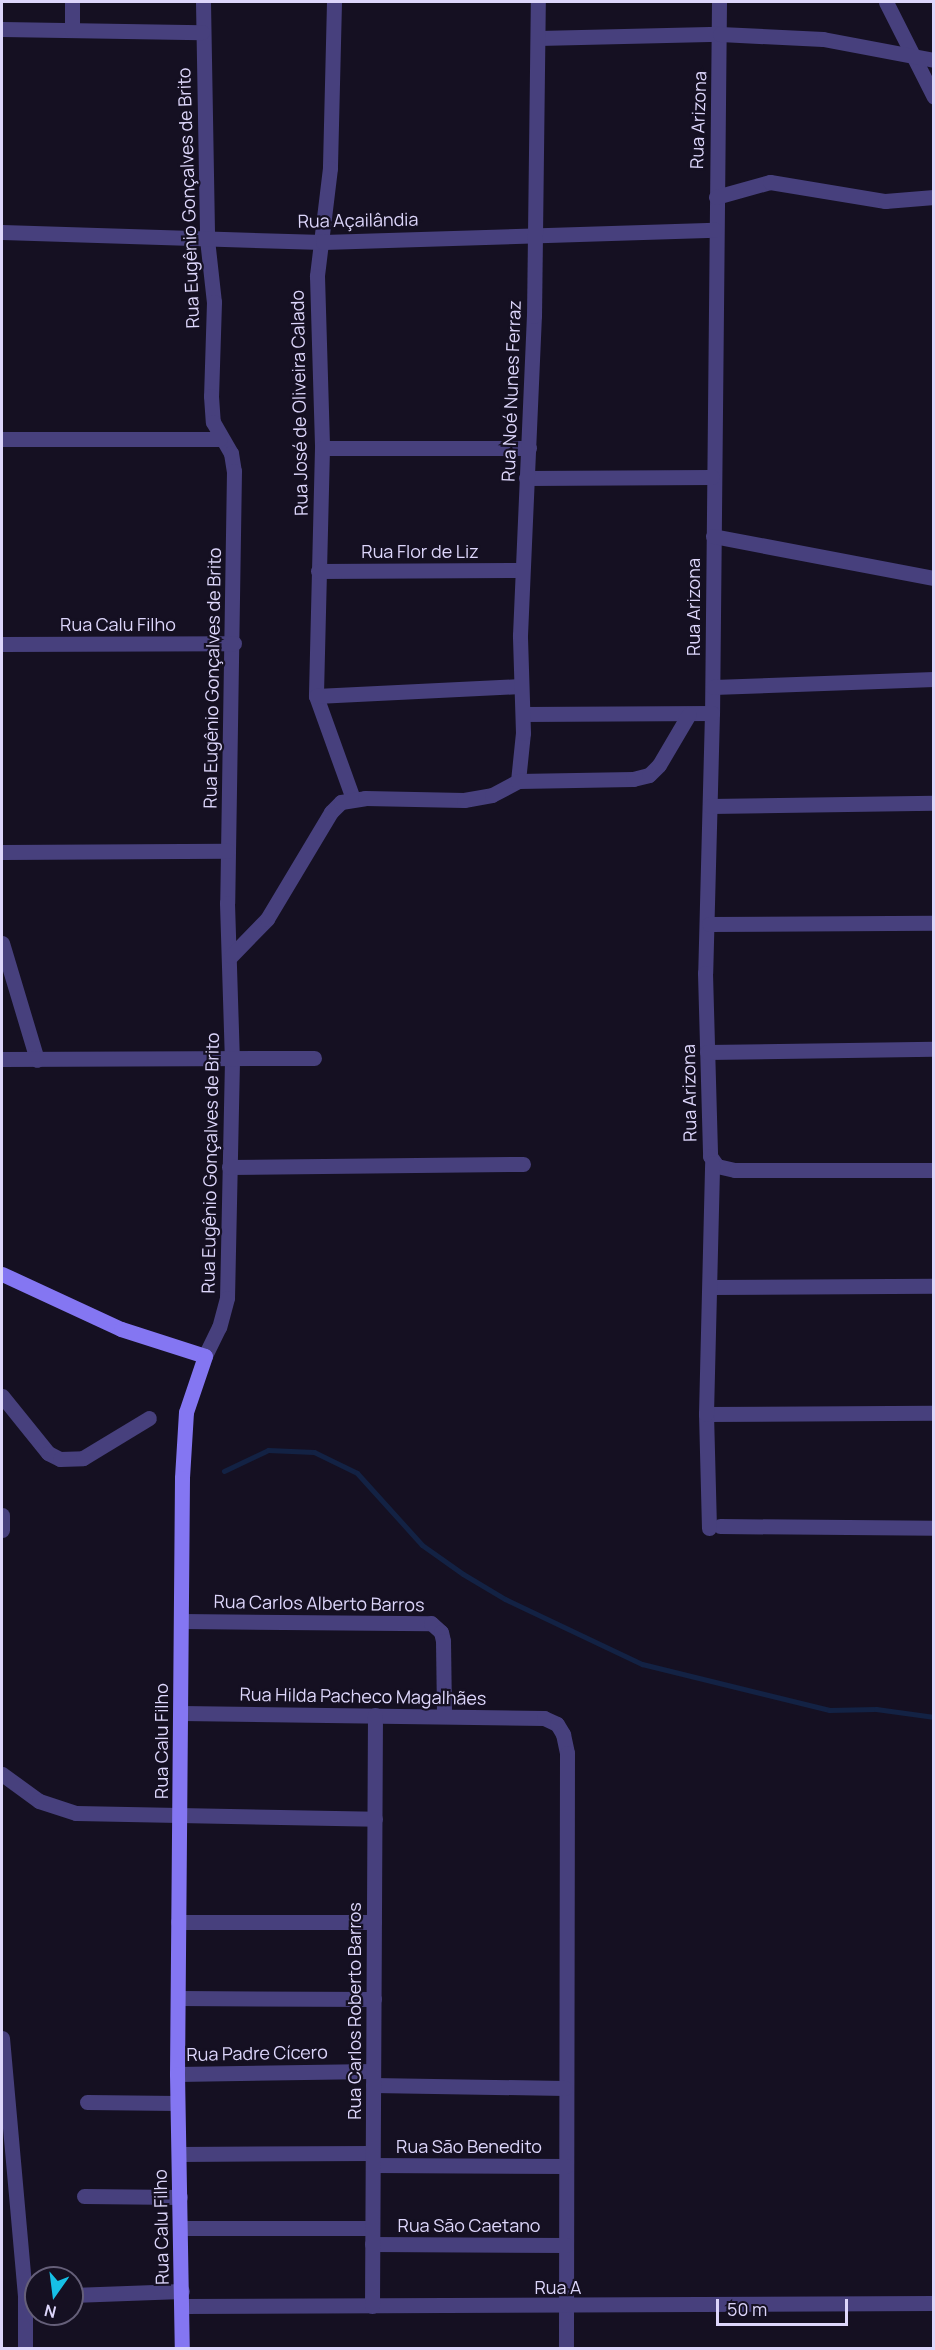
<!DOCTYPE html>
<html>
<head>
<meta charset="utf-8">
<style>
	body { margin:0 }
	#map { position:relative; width:935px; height:2350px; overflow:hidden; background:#151022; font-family:Manrope,sans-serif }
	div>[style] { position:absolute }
	.stream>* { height:5px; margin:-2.5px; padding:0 2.5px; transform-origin:2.5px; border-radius:2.5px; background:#132244 }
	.street>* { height:15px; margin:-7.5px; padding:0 7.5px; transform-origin:7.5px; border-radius:7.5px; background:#47407d }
	.secondary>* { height:15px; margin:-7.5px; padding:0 7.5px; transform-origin:7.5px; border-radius:7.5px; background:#8476f2 }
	span { translate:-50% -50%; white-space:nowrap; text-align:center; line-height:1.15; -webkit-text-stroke:4.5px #151022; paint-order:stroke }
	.street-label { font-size:18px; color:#ddd6fb }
	.frame { position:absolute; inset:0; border:3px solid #ddd6fb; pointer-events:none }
	.north { position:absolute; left:24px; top:2266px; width:60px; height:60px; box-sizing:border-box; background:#151022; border:2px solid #655f79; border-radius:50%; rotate:194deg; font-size:16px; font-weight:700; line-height:24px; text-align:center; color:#ddd6fb }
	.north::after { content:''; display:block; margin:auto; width:21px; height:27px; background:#16c0e6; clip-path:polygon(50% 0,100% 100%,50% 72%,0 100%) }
	.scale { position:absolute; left:716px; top:2299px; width:132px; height:27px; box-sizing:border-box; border:3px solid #ddd6fb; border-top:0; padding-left:8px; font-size:18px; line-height:21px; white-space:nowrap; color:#ddd6fb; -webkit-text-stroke:4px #151022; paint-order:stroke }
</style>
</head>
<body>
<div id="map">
	<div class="stream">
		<div style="left:224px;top:1471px;width:49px;rotate:-25.5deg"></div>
		<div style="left:268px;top:1450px;width:46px;rotate:2.5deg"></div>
		<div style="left:314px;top:1452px;width:48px;rotate:26deg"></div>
		<div style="left:357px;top:1473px;width:97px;rotate:47.9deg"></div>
		<div style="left:422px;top:1545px;width:50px;rotate:35.3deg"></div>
		<div style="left:463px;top:1574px;width:49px;rotate:30.8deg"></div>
		<div style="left:505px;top:1599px;width:152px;rotate:25.4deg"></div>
		<div style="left:642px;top:1664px;width:193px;rotate:13.8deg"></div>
		<div style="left:829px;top:1710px;width:47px;rotate:-1.2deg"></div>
		<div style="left:876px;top:1709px;width:59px;rotate:7.9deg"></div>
	</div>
	<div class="street">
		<div style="left:203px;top:2px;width:237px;rotate:89deg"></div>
		<div style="left:207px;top:239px;width:63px;rotate:83.7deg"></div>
		<div style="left:214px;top:302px;width:94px;rotate:91.8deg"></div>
		<div style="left:211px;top:396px;width:26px;rotate:86deg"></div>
		<div style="left:213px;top:422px;width:36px;rotate:60deg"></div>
		<div style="left:231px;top:453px;width:18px;rotate:81deg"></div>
		<div style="left:234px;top:471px;width:432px;rotate:90.9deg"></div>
		<div style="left:227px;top:903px;width:157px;rotate:88.2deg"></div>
		<div style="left:232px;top:1060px;width:238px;rotate:91.2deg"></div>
		<div style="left:227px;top:1298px;width:30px;rotate:105deg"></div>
		<div style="left:219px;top:1327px;width:32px;rotate:116deg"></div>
		<div style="left:334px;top:2px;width:166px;rotate:91.4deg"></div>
		<div style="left:330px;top:168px;width:109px;rotate:96.9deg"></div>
		<div style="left:317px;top:276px;width:172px;rotate:88.3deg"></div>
		<div style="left:322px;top:448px;width:248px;rotate:91.4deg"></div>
		<div style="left:316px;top:696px;width:109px;rotate:70.2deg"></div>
		<div style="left:719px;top:2px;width:711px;rotate:90.56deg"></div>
		<div style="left:712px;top:713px;width:260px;rotate:91.5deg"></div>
		<div style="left:705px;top:973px;width:183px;rotate:88.4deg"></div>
		<div style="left:710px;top:1156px;width:12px;rotate:55deg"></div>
		<div style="left:717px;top:1166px;width:18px;rotate:13deg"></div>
		<div style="left:735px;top:1170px;width:199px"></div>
		<div style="left:886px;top:2px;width:106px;rotate:63.2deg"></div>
		<div style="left:2px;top:29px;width:200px;rotate:0.9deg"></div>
		<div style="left:72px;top:30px;width:28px;rotate:-90deg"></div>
		<div style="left:538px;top:38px;width:182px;rotate:-1.3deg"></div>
		<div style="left:720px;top:34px;width:103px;rotate:2.8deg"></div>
		<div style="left:823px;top:39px;width:113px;rotate:10.7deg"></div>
		<div style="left:716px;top:197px;width:56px;rotate:-15.5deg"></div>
		<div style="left:770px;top:182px;width:117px;rotate:9.4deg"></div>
		<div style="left:885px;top:201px;width:49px;rotate:-4.7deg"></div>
		<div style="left:2px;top:232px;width:321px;rotate:1.8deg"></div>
		<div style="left:323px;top:242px;width:392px;rotate:-1.8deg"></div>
		<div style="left:2px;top:439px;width:218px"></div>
		<div style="left:322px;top:448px;width:207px"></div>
		<div style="left:526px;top:478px;width:186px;rotate:-0.3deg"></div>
		<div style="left:713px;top:536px;width:225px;rotate:10.8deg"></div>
		<div style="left:318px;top:571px;width:203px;rotate:-0.3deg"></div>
		<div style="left:2px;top:644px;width:232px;rotate:-0.2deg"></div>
		<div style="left:713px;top:687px;width:221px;rotate:-2.1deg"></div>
		<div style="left:316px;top:696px;width:204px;rotate:-2.8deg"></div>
		<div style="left:523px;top:714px;width:189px;rotate:-0.3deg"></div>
		<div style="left:518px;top:781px;width:48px;rotate:-84.1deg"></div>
		<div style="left:523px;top:733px;width:98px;rotate:-91.8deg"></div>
		<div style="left:520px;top:635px;width:319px;rotate:-87.5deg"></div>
		<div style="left:534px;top:316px;width:314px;rotate:-89.3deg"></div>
		<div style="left:710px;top:806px;width:224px;rotate:-0.8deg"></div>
		<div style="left:2px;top:852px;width:226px;rotate:-0.3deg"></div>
		<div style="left:709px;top:924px;width:225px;rotate:-0.3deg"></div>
		<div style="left:2px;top:943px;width:122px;rotate:73.3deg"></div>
		<div style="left:231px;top:956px;width:52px;rotate:-45.8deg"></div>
		<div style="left:267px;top:919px;width:125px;rotate:-59.1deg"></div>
		<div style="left:331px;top:812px;width:14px;rotate:-45deg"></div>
		<div style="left:341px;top:802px;width:24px;rotate:-9deg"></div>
		<div style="left:365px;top:798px;width:99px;rotate:1.2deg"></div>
		<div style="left:464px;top:800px;width:28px;rotate:-10deg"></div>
		<div style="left:492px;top:795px;width:30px;rotate:-28deg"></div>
		<div style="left:518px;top:781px;width:115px;rotate:-1deg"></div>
		<div style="left:633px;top:779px;width:16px;rotate:-14deg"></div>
		<div style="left:649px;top:775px;width:14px;rotate:-45deg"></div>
		<div style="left:659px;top:765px;width:59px;rotate:-59.5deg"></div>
		<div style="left:707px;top:1052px;width:227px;rotate:-0.8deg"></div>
		<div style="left:2px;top:1059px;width:312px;rotate:-0.2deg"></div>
		<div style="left:229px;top:1167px;width:294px;rotate:-0.6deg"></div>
		<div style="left:710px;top:1287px;width:224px;rotate:-0.3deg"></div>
		<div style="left:2px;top:1396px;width:73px;rotate:51.1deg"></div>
		<div style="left:48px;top:1453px;width:13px;rotate:27deg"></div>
		<div style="left:60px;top:1459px;width:23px;rotate:-2deg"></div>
		<div style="left:83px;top:1458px;width:77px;rotate:-31.2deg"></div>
		<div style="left:706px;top:1414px;width:228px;rotate:-0.3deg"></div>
		<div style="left:2px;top:1515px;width:15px;rotate:90deg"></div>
		<div style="left:720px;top:1526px;width:214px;rotate:0.5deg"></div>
		<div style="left:709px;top:1528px;width:114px;rotate:-91.5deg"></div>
		<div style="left:706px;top:1414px;width:251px;rotate:-88.6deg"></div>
		<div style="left:181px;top:1621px;width:250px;rotate:0.5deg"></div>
		<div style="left:431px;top:1623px;width:13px;rotate:42deg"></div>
		<div style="left:441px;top:1632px;width:9px;rotate:77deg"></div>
		<div style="left:443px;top:1641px;width:75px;rotate:89.2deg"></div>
		<div style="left:181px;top:1713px;width:363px;rotate:0.8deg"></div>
		<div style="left:544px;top:1718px;width:14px;rotate:25deg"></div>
		<div style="left:557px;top:1724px;width:12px;rotate:59deg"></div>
		<div style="left:563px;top:1734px;width:19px;rotate:78deg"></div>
		<div style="left:567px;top:1753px;width:595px;rotate:90.1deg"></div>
		<div style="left:2px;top:1774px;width:46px;rotate:36.1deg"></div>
		<div style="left:39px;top:1801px;width:39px;rotate:18deg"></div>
		<div style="left:76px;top:1813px;width:299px;rotate:1.1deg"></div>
		<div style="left:178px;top:1922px;width:196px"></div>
		<div style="left:178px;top:1998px;width:196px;rotate:0.3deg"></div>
		<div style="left:2px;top:2038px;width:260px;rotate:84.9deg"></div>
		<div style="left:25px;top:2297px;width:51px;rotate:90deg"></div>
		<div style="left:177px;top:2074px;width:196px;rotate:-0.9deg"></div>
		<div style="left:373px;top:2085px;width:192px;rotate:0.9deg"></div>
		<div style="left:87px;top:2102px;width:90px;rotate:0.6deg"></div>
		<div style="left:179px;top:2154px;width:193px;rotate:-0.3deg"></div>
		<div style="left:373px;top:2165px;width:193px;rotate:0.3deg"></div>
		<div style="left:84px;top:2196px;width:96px;rotate:0.6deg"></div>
		<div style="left:180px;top:2228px;width:192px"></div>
		<div style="left:372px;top:2244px;width:194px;rotate:0.3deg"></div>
		<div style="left:72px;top:2295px;width:110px;rotate:-2.1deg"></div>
		<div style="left:182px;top:2306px;width:752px;rotate:-0.23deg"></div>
		<div style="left:372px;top:2306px;width:591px;rotate:-89.71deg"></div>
	</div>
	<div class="secondary">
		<div style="left:2px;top:1274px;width:131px;rotate:24.8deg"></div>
		<div style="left:121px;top:1329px;width:88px;rotate:17.8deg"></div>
		<div style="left:205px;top:1356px;width:59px;rotate:108.7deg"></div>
		<div style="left:186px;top:1412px;width:66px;rotate:93.5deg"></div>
		<div style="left:182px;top:1478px;width:596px;rotate:90.48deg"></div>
		<div style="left:177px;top:2074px;width:274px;rotate:89deg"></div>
	</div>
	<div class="street-label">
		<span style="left:698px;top:120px;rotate:-88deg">Rua Arizona</span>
		<span style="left:188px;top:198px;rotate:-92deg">Rua Eugênio Gonçalves de Brito</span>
		<span style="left:358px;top:220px;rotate:-1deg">Rua Açailândia</span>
		<span style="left:511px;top:391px;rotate:-88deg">Rua Noé Nunes Ferraz</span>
		<span style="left:299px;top:403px;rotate:-91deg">Rua José de Oliveira Calado</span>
		<span style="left:420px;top:551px">Rua Flor de Liz</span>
		<span style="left:693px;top:607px;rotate:-90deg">Rua Arizona</span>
		<span style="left:118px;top:624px">Rua Calu Filho</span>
		<span style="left:212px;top:678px;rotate:-89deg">Rua Eugênio Gonçalves de Brito</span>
		<span style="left:689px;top:1093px;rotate:-91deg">Rua Arizona</span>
		<span style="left:210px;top:1163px;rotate:-89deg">Rua Eugênio Gonçalves de Brito</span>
		<span style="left:319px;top:1603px;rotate:1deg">Rua Carlos Alberto Barros</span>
		<span style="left:363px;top:1696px;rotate:1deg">Rua Hilda Pacheco Magalhães</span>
		<span style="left:161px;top:1741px;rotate:-90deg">Rua Calu Filho</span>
		<span style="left:354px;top:2011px;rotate:-90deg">Rua Carlos Roberto Barros</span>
		<span style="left:257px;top:2053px;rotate:-1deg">Rua Padre Cícero</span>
		<span style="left:469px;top:2146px">Rua São Benedito</span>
		<span style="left:469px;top:2225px">Rua São Caetano</span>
		<span style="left:161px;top:2227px;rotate:-91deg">Rua Calu Filho</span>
		<span style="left:558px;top:2287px">Rua A</span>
	</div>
	<div class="frame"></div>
	<div class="north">N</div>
	<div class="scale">50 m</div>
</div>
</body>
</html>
